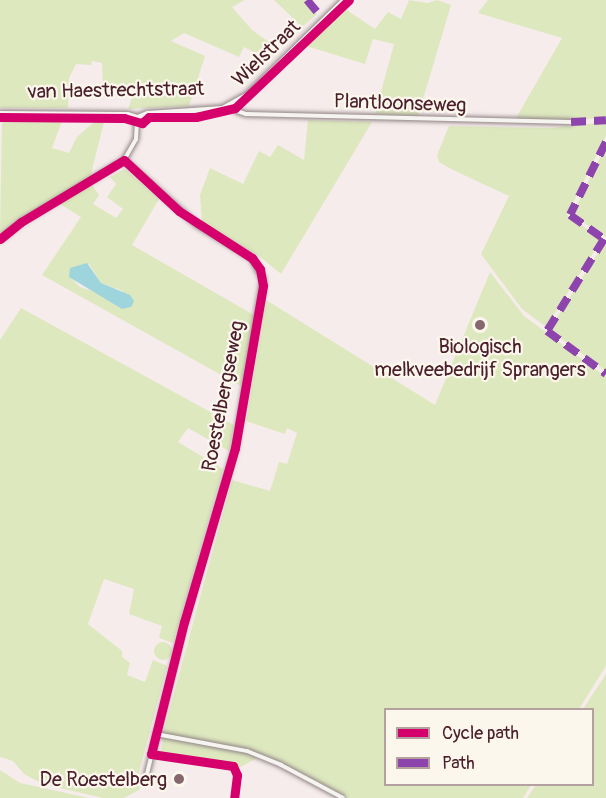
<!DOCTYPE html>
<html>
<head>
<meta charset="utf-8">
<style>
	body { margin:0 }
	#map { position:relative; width:606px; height:798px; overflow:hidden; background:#f6ecec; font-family:Pangolin,sans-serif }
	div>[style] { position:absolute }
	.green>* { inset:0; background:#dee8bf }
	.round { border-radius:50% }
	.water>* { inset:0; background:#9ed4dc }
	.roads { filter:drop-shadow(0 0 2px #908385) drop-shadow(0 0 2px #908385) }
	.street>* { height:4px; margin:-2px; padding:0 2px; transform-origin:2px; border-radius:2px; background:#f6f4f0 }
	.secondary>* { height:5px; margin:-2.5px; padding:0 2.5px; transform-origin:2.5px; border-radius:2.5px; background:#f6f4f0 }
	.quiet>* { height:8px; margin-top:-4px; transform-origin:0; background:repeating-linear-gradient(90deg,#8e44ad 0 15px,transparent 0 23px) }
	.cycleway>* { height:9px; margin:-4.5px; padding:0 4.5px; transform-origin:4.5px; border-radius:4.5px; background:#d6006c }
	.dots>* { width:16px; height:16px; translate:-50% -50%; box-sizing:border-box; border:3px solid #fbf7ec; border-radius:50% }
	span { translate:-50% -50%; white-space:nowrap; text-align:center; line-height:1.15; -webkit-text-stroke:4.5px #fbf7ec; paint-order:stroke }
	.street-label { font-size:20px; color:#4a1f2b }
	.poi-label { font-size:20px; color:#4a1f2b }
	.right { translate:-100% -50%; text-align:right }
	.legend { position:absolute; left:384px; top:708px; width:210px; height:78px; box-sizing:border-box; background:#fbf7ec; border:2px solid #b4a19f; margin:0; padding:8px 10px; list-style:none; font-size:18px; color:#4a1f2b }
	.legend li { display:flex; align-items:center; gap:12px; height:30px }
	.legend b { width:30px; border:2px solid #b4a19f }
</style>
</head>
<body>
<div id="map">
	<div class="green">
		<div style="clip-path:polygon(0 0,245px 0,232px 7px,252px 30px,279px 49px,269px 60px,244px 47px,239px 57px,184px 33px,171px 41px,205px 56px,189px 106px,128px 109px,135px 89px,103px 87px,102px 63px,92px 61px,91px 65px,76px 64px,69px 78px,68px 108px,0 108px)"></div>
		<div style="clip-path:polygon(274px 0,305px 0,317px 14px,302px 27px)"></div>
		<div style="clip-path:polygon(409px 0,428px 3px,437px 0,451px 5px,418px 116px,375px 114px,394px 44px,373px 39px,365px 64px,303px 45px,344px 8px,375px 29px,388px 12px,401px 19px)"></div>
		<div style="clip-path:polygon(488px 0,606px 0,606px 117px,580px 120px,515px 120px,562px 38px,478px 13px)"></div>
		<div style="clip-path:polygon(2px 120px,62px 121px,52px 148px,69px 153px,77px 137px,94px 122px,104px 122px,90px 178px,18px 219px,0 235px)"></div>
		<div style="clip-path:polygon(308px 120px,372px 122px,281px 274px,259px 256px,202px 222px,200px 195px,210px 168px,243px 184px,259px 151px,270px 157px,278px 145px,304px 160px)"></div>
		<div style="clip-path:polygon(606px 122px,606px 136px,567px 215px,602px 239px,546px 327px,522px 309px,481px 254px,509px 196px,453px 170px,439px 162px,437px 155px,449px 126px,551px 128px)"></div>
		<div style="clip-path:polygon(606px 145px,606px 237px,572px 215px)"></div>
		<div style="clip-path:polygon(evenodd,125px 169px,159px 199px,132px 245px,254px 315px,241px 386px,42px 275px,81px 217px,60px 204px,92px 185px,99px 195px,93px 204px,116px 218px,123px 209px,107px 197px,116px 184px,110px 177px,125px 169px,89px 264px,101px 283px,123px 291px,120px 308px,105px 295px,80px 287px,72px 279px,70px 276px,89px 264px)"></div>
		<div style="clip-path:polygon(606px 240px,606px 371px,549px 330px)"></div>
		<div style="clip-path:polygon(490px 272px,524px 316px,606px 377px,606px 666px,579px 709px,386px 710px,386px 784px,531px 785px,523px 798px,345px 798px,266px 756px,163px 734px,232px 480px,270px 491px,279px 462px,287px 464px,297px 433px,287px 428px,285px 434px,246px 421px,266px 300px,435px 405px)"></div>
		<div style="clip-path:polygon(21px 308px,234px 425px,229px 451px,188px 428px,178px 442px,223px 469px,173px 643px,159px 638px,162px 626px,129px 614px,134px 589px,104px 579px,88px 624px,122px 651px,122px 657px,130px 663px,127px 675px,145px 682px,153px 660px,167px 666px,138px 776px,144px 779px,139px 790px,124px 798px,103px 798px,43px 784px,24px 774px,13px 761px,0 757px,0 340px)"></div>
		<div class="round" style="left:154px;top:642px;width:18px;height:18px"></div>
		<div style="clip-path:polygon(606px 674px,606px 798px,527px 798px,536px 785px,592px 784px,592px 710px,583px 709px)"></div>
		<div style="clip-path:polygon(163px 738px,246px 752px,259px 757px,237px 769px,160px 755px)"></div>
		<div style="clip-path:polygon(0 770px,20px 783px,89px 798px,0 798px)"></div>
	</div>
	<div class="water">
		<div style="clip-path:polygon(87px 263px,101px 283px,130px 295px,134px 301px,131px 307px,122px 309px,69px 277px,70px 268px)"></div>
	</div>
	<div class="roads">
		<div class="street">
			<div style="left:233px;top:104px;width:8px;rotate:60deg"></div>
			<div style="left:237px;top:111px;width:9px;rotate:18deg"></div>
			<div style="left:246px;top:114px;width:325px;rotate:1.4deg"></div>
			<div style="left:124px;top:160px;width:96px;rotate:41.6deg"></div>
			<div style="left:196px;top:224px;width:66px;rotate:31.3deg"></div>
			<div style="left:252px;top:258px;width:25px;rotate:63deg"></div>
			<div style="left:263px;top:280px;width:170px;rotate:99.5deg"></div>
			<div style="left:235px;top:448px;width:181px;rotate:106.3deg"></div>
			<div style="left:184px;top:622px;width:161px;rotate:103.7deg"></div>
			<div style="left:0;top:239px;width:27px;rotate:-39deg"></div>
			<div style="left:21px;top:222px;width:120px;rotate:-31deg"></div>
			<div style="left:124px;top:160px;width:24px;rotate:-60deg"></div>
			<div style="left:136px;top:139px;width:22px;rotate:-87deg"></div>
			<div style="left:156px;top:734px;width:93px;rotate:10.6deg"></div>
			<div style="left:247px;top:751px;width:37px;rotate:22deg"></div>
			<div style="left:281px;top:765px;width:70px;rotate:28deg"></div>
		</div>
		<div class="secondary">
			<div style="left:0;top:113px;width:127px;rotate:0.5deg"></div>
			<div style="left:127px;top:114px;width:10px;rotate:17deg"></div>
			<div style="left:137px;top:117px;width:11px;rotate:-22deg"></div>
			<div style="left:147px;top:113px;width:75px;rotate:-3.8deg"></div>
			<div style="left:222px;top:108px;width:29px;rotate:-29deg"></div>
			<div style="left:247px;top:94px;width:134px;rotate:-44.4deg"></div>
		</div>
	</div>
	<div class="quiet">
		<div style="left:307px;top:0;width:23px;rotate:50deg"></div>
		<div style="left:571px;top:122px;width:35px;rotate:-3deg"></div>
		<div style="left:606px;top:142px;width:81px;rotate:116.3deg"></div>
		<div style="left:570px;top:215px;width:42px;rotate:35.2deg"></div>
		<div style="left:604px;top:239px;width:108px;rotate:121.8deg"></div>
		<div style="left:547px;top:331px;width:73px;rotate:36.1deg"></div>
	</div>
	<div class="cycleway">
		<div style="left:0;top:117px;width:124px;rotate:0.5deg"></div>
		<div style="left:124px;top:118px;width:19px;rotate:16deg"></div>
		<div style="left:142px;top:123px;width:9px;rotate:-41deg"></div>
		<div style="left:149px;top:117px;width:47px"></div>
		<div style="left:196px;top:117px;width:40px;rotate:-13deg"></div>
		<div style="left:235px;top:108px;width:157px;rotate:-43.5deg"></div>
		<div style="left:0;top:239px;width:27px;rotate:-39deg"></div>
		<div style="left:21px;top:222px;width:120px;rotate:-31deg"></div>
		<div style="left:124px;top:160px;width:75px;rotate:42.8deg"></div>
		<div style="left:179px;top:211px;width:87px;rotate:32.8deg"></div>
		<div style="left:252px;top:258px;width:14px;rotate:54deg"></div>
		<div style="left:260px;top:269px;width:17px;rotate:80deg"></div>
		<div style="left:263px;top:286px;width:164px;rotate:99.8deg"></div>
		<div style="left:235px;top:448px;width:181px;rotate:106.3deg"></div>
		<div style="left:184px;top:622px;width:136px;rotate:104deg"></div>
		<div style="left:151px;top:754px;width:83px;rotate:8.3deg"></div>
		<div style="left:233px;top:766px;width:10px;rotate:66deg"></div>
		<div style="left:237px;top:775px;width:23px;rotate:97deg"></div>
	</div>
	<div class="dots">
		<div style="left:480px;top:325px;background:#86676f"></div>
		<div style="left:179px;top:779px;background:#86676f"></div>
	</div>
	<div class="street-label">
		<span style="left:266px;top:53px;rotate:-44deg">Wielstraat</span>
		<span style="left:116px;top:90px;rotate:-1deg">van Haestrechtstraat</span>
		<span style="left:400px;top:103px;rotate:2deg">Plantloonseweg</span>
		<span style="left:223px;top:396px;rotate:-79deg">Roestelbergseweg</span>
	</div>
	<div class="poi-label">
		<span style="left:480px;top:358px">Biologisch<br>melkveebedrijf Sprangers</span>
		<span class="right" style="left:167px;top:779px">De Roestelberg</span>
	</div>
	<ul class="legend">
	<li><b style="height:8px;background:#d6006c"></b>Cycle path</li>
	<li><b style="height:8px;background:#8e44ad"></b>Path</li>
	</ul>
</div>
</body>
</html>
